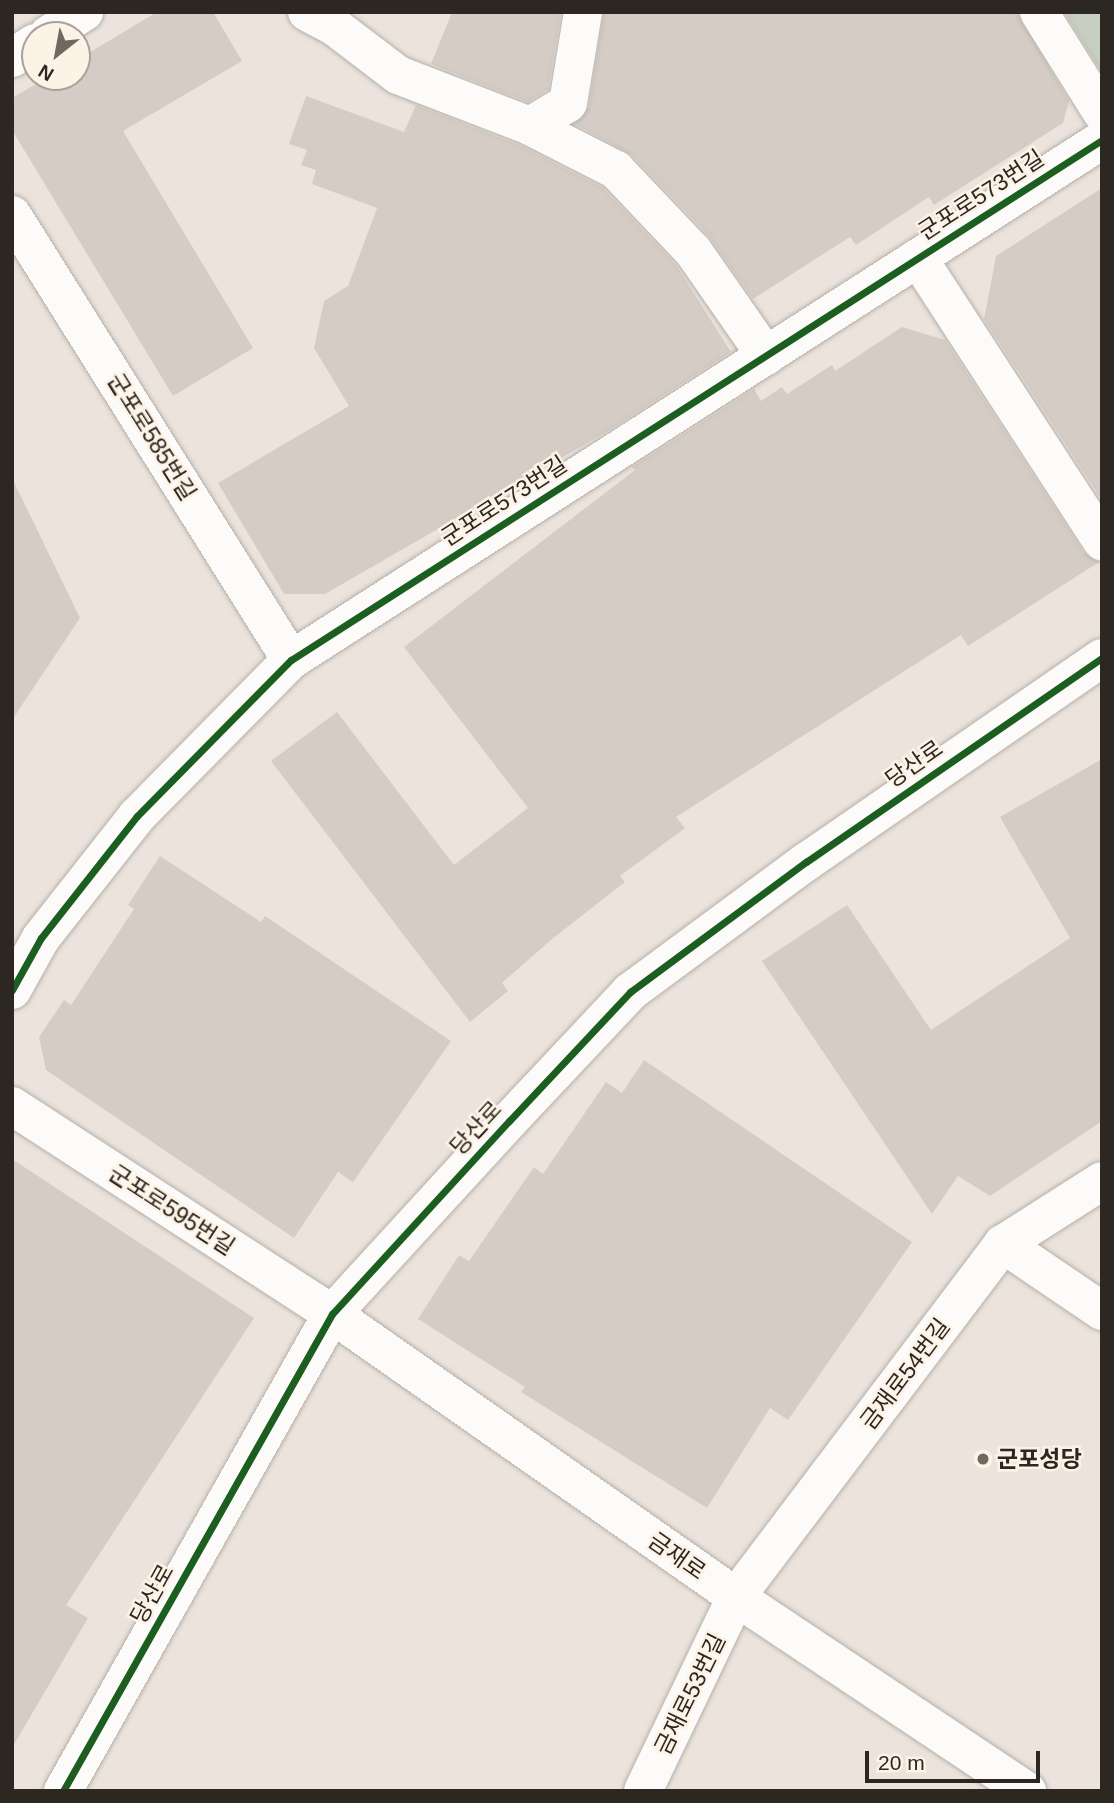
<!DOCTYPE html>
<html>
<head>
<meta charset="utf-8">
<style>
	body { margin:0 }
	#map { position:relative; width:1114px; height:1803px; overflow:hidden; background:#ece4dc; font-family:Helvetica,"Noto Sans KR",sans-serif }
	div>[style] { position:absolute }
	.green>* { inset:0; background:#c6cfc0 }
	.building>* { inset:0; background:#d5cdc5 }
	.roads { filter:drop-shadow(0 0 2px #b6b0a9) drop-shadow(0 0 2px #b6b0a9) }
	.minor>* { height:38px; margin:-19px; padding:0 19px; transform-origin:19px; border-radius:19px; background:#fcfbfa }
	.cycleway>* { height:7px; margin:-3.5px; padding:0 3.5px; transform-origin:3.5px; border-radius:3.5px; background:#1b5e20 }
	.dots>* { width:19px; height:19px; translate:-50% -50%; box-sizing:border-box; border:4px solid #fdf2e6; border-radius:50% }
	span { translate:-50% -50%; white-space:nowrap; text-align:center; line-height:1.15; -webkit-text-stroke:5px #fdf2e6; paint-order:stroke }
	.street-label { font-size:23px; color:#2c2721 }
	.poi-label { font-size:23px; color:#2c2721; font-weight:700 }
	.left { translate:0 -50%; text-align:left }
	.frame { position:absolute; inset:0; border:14px solid #2c2721; pointer-events:none }
	.north { position:absolute; left:21px; top:21px; width:70px; height:70px; box-sizing:border-box; background:#fdf2e6; border:2px solid #a9a197; border-radius:50%; rotate:211deg; font-size:19px; font-weight:700; line-height:28px; text-align:center; color:#2c2721 }
	.north::after { content:''; display:block; margin:auto; width:24px; height:32px; background:#6f6962; clip-path:polygon(50% 0,100% 100%,50% 72%,0 100%) }
	.scale { position:absolute; left:865px; top:1751px; width:175px; height:32px; box-sizing:border-box; border:4px solid #2c2721; border-top:0; padding-left:9px; font-size:21px; line-height:24px; white-space:nowrap; color:#2c2721; -webkit-text-stroke:5px #fdf2e6; paint-order:stroke }
</style>
</head>
<body>
<div id="map">
	<div class="green">
		<div style="clip-path:polygon(1064px 12px,1102px 12px,1102px 73px)"></div>
	</div>
	<div class="building">
		<div style="clip-path:polygon(157px 12px,213px 12px,242px 61px,123px 131px,253px 348px,173px 396px,12px 130px,12px 98px,48px 77px,77px 77px,77px 60px)"></div>
		<div style="clip-path:polygon(452px 12px,561px 12px,548px 89px,528px 102px,431px 64px)"></div>
		<div style="clip-path:polygon(604px 12px,1017px 12px,1069px 101px,1063px 123px,934px 205px,929px 197px,856px 245px,850px 237px,753px 299px,709px 236px,632px 155px,575px 124px,589px 107px)"></div>
		<div style="clip-path:polygon(306px 96px,404px 132px,416px 105px,521px 146px,603px 188px,676px 265px,731px 352px,608px 431px,325px 594px,284px 594px,218px 483px,349px 406px,314px 348px,324px 301px,348px 286px,377px 208px,312px 184px,316px 170px,301px 165px,307px 150px,289px 144px)"></div>
		<div style="clip-path:polygon(1102px 188px,1102px 500px,984px 319px,996px 256px)"></div>
		<div style="clip-path:polygon(902px 327px,945px 340px,1084px 553px,1099px 562px,968px 646px,961px 635px,676px 817px,685px 828px,620px 876px,625px 882px,552px 939px,502px 983px,508px 991px,470px 1022px,271px 761px,337px 712px,454px 865px,528px 808px,404px 647px,635px 470px,632px 467px,754px 389px,761px 401px,782px 387px,787px 394px,832px 365px,835px 371px)"></div>
		<div style="clip-path:polygon(12px 478px,80px 618px,12px 720px)"></div>
		<div style="clip-path:polygon(1102px 759px,1102px 1121px,990px 1196px,958px 1176px,932px 1214px,762px 961px,847px 905px,931px 1030px,1070px 938px,1000px 817px)"></div>
		<div style="clip-path:polygon(160px 856px,261px 922px,265px 916px,451px 1041px,353px 1182px,338px 1172px,294px 1238px,46px 1070px,39px 1037px,64px 1000px,71px 1005px,134px 909px,128px 905px)"></div>
		<div style="clip-path:polygon(644px 1060px,912px 1242px,788px 1420px,770px 1408px,707px 1508px,521px 1392px,525px 1387px,418px 1319px,459px 1255px,469px 1261px,534px 1167px,543px 1174px,606px 1082px,622px 1093px)"></div>
		<div style="clip-path:polygon(12px 1159px,254px 1318px,66px 1605px,88px 1618px,12px 1748px)"></div>
	</div>
	<div class="roads">
		<div class="minor">
			<div style="left:307px;top:12px;width:32px;rotate:28deg"></div>
			<div style="left:335px;top:27px;width:79px;rotate:37.3deg"></div>
			<div style="left:398px;top:75px;width:142px;rotate:21.1deg"></div>
			<div style="left:530px;top:126px;width:44px;rotate:-31.2deg"></div>
			<div style="left:568px;top:103px;width:92px;rotate:-80.6deg"></div>
			<div style="left:1039px;top:12px;width:119px;rotate:58deg"></div>
			<div style="left:48px;top:35px;width:43px;rotate:-32.6deg"></div>
			<div style="left:12px;top:58px;width:27px;rotate:-33deg"></div>
			<div style="left:530px;top:126px;width:97px;rotate:27.1deg"></div>
			<div style="left:616px;top:170px;width:112px;rotate:46.5deg"></div>
			<div style="left:693px;top:251px;width:128px;rotate:55.2deg"></div>
			<div style="left:12px;top:215px;width:525px;rotate:57.91deg"></div>
			<div style="left:918px;top:258px;width:338px;rotate:57deg"></div>
			<div style="left:12px;top:990px;width:60px;rotate:-60.9deg"></div>
			<div style="left:41px;top:938px;width:155px;rotate:-51.8deg"></div>
			<div style="left:137px;top:816px;width:219px;rotate:-45.4deg"></div>
			<div style="left:291px;top:660px;width:963px;rotate:-32.67deg"></div>
			<div style="left:12px;top:1106px;width:382px;rotate:33deg"></div>
			<div style="left:332px;top:1314px;width:493px;rotate:35deg"></div>
			<div style="left:736px;top:1597px;width:350px;rotate:33.7deg"></div>
			<div style="left:1003px;top:1244px;width:120px;rotate:34.1deg"></div>
			<div style="left:63px;top:1791px;width:548px;rotate:-60.58deg"></div>
			<div style="left:332px;top:1314px;width:262px;rotate:-47.5deg"></div>
			<div style="left:509px;top:1121px;width:177px;rotate:-46.8deg"></div>
			<div style="left:630px;top:992px;width:219px;rotate:-36.5deg"></div>
			<div style="left:806px;top:862px;width:359px;rotate:-34.6deg"></div>
			<div style="left:643px;top:1791px;width:215px;rotate:-64.4deg"></div>
			<div style="left:736px;top:1597px;width:443px;rotate:-52.9deg"></div>
			<div style="left:1003px;top:1244px;width:117px;rotate:-32.5deg"></div>
		</div>
	</div>
	<div class="cycleway">
		<div style="left:12px;top:990px;width:60px;rotate:-60.9deg"></div>
		<div style="left:41px;top:938px;width:155px;rotate:-51.8deg"></div>
		<div style="left:137px;top:816px;width:219px;rotate:-45.4deg"></div>
		<div style="left:291px;top:660px;width:963px;rotate:-32.67deg"></div>
		<div style="left:63px;top:1791px;width:548px;rotate:-60.58deg"></div>
		<div style="left:332px;top:1314px;width:262px;rotate:-47.5deg"></div>
		<div style="left:509px;top:1121px;width:177px;rotate:-46.8deg"></div>
		<div style="left:630px;top:992px;width:219px;rotate:-36.5deg"></div>
		<div style="left:806px;top:862px;width:359px;rotate:-34.6deg"></div>
	</div>
	<div class="dots">
		<div style="left:983px;top:1459px;background:#6f6962"></div>
	</div>
	<div class="street-label">
		<span style="left:981px;top:195px;rotate:-33deg">군포로573번길</span>
		<span style="left:152px;top:437px;rotate:58deg">군포로585번길</span>
		<span style="left:504px;top:501px;rotate:-33deg">군포로573번길</span>
		<span style="left:914px;top:764px;rotate:-35deg">당산로</span>
		<span style="left:476px;top:1128px;rotate:-47deg">당산로</span>
		<span style="left:172px;top:1210px;rotate:33deg">군포로595번길</span>
		<span style="left:905px;top:1374px;rotate:-53deg">금재로54번길</span>
		<span style="left:677px;top:1556px;rotate:35deg">금재로</span>
		<span style="left:152px;top:1594px;rotate:-61deg">당산로</span>
		<span style="left:690px;top:1694px;rotate:-64deg">금재로53번길</span>
	</div>
	<div class="poi-label">
		<span class="left" style="left:997px;top:1459px">군포성당</span>
	</div>
	<div class="frame"></div>
	<div class="north">N</div>
	<div class="scale">20 m</div>
</div>
</body>
</html>
